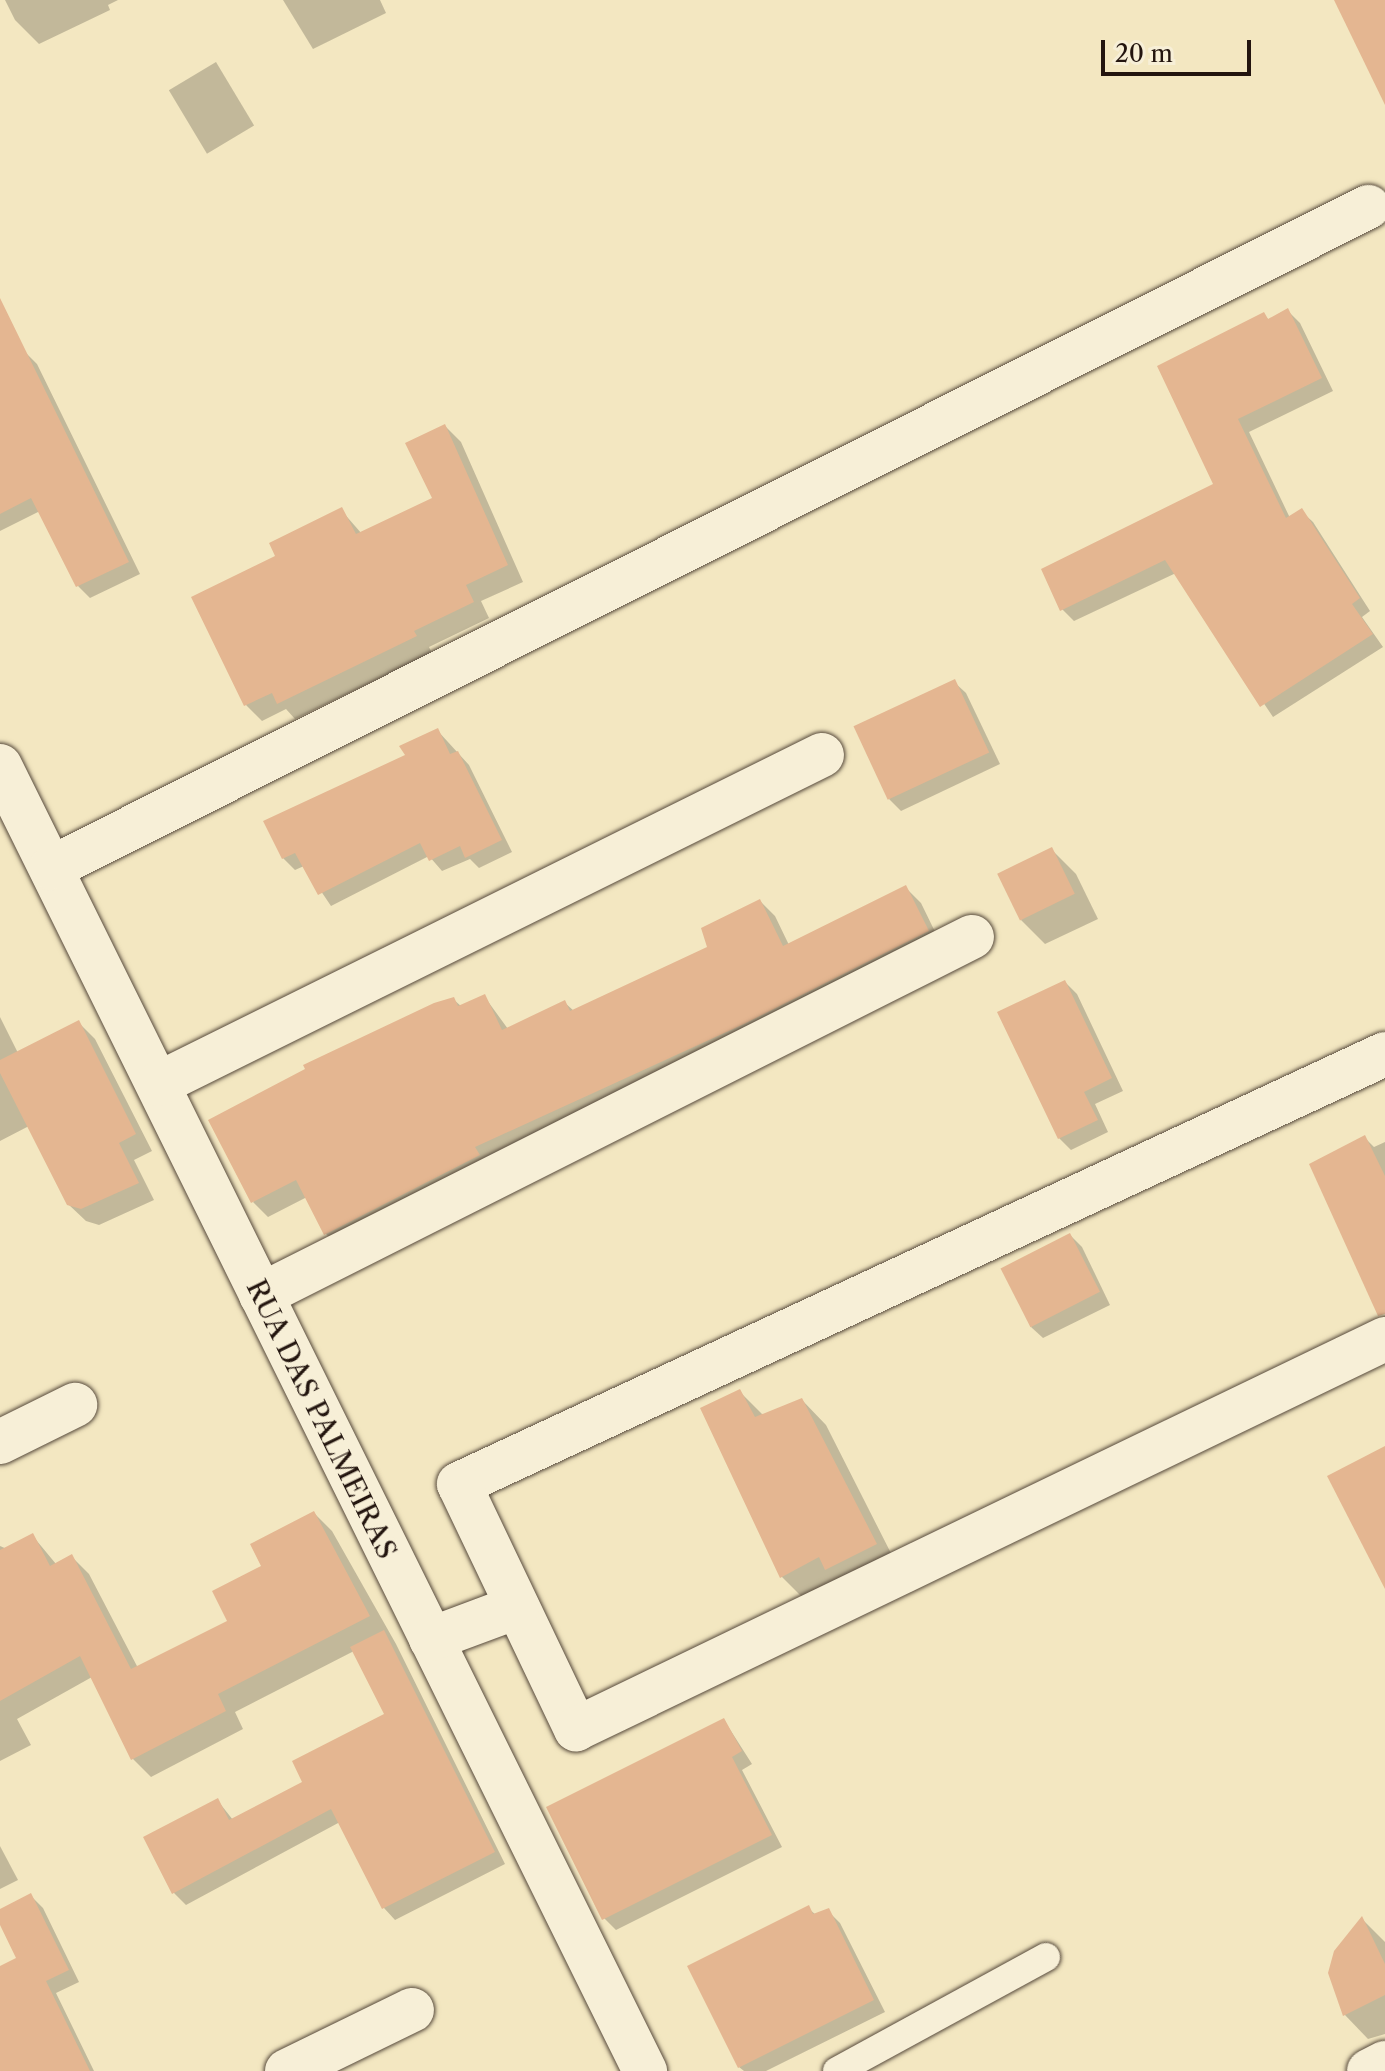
<!DOCTYPE html>
<html>
<head>
<meta charset="utf-8">
<style>
	body { margin:0 }
	#map { position:relative; width:1385px; height:2071px; overflow:hidden; background:#f3e7c1; font-family:"Libre Caslon Text",serif }
	div>[style] { position:absolute }
	.shadow>* { inset:0; background:#0003; transform-origin:0 0 }
	.building>* { inset:0; background:#e4b691; transform-origin:0 0 }
	.roads { filter:drop-shadow(0 0 2px #574a3c) drop-shadow(0 0 2px #574a3c) }
	.service>* { height:28px; margin:-14px; padding:0 14px; transform-origin:14px; border-radius:14px; background:#f7efd7 }
	.minor>* { height:44px; margin:-22px; padding:0 22px; transform-origin:22px; border-radius:22px; background:#f7efd7 }
	span { translate:-50% -50%; white-space:nowrap; text-align:center; line-height:1.15; -webkit-text-stroke:6px #f7efd7; paint-order:stroke }
	.street-label { font-size:28px; color:#23150f }
	.scale { position:absolute; left:1101px; top:40px; width:150px; height:36px; box-sizing:border-box; border:4px solid #23150f; border-top:0; padding-left:10px; font-size:24px; line-height:28px; white-space:nowrap; color:#23150f; -webkit-text-stroke:6px #f7efd7; paint-order:stroke }
</style>
</head>
<body>
<div id="map">
	<div class="shadow">
		<div style="clip-path:polygon(5px 0,118px 0,108px 5px,110px 10px,39px 44px,15px 20px)"></div>
		<div style="clip-path:polygon(283px 0,380px 0,386px 13px,313px 49px)"></div>
		<div style="left:216px;top:62px;width:74px;height:55px;rotate:59deg"></div>
		<div style="clip-path:polygon(1288px 311px,1300px 323px,1333px 391px,1249px 432px,1290px 518px,1301px 511px,1313px 522px,1370px 611px,1362px 617px,1383px 647px,1273px 717px,1176px 573px,1074px 621px,1062px 609px,1215px 485px,1264px 315px,1269px 320px)"></div>
		<div style="clip-path:polygon(25px 352px,37px 364px,140px 574px,90px 598px,78px 586px,40px 511px,0 531px,0 365px)"></div>
		<div style="clip-path:polygon(445px 426px,461px 442px,523px 582px,481px 601px,489px 618px,429px 647px,432px 653px,295px 719px,286px 709px,262px 721px,246px 705px,278px 557px,341px 510px,362px 534px,434px 499px)"></div>
		<div style="clip-path:polygon(954px 682px,966px 693px,1000px 764px,901px 811px,889px 799px)"></div>
		<div style="clip-path:polygon(437px 730px,469px 765px,512px 852px,479px 868px,470px 859px,442px 871px,429px 856px,331px 906px,304px 866px,295px 870px,283px 858px)"></div>
		<div style="clip-path:polygon(1052px 850px,1076px 874px,1098px 919px,1045px 944px,1021px 920px)"></div>
		<div style="clip-path:polygon(906px 888px,921px 903px,942px 946px,341px 1249px,326px 1234px,307px 1197px,268px 1217px,253px 1202px,453px 999px,462px 1007px,484px 996px,508px 1029px,564px 1002px,574px 1011px,710px 948px,760px 901px,775px 916px,789px 945px)"></div>
		<div style="clip-path:polygon(1065px 982px,1077px 994px,1123px 1091px,1095px 1104px,1108px 1132px,1071px 1150px,1059px 1138px)"></div>
		<div style="clip-path:polygon(0 1017px,18px 1053px,78px 1022px,95px 1039px,152px 1151px,134px 1160px,154px 1200px,99px 1225px,86px 1221px,68px 1204px,29px 1126px,0 1141px)"></div>
		<div style="clip-path:polygon(1365px 1138px,1374px 1147px,1385px 1142px,1385px 1293px)"></div>
		<div style="clip-path:polygon(1070px 1235px,1082px 1247px,1110px 1305px,1043px 1338px,1031px 1327px)"></div>
		<div style="clip-path:polygon(739px 1391px,764px 1416px,802px 1400px,826px 1425px,899px 1569px,806px 1601px,782px 1577px)"></div>
		<div style="clip-path:polygon(314px 1513px,332px 1531px,396px 1644px,505px 1864px,395px 1920px,384px 1908px,340px 1822px,186px 1905px,174px 1893px,146px 1837px,218px 1801px,233px 1820px,305px 1783px,387px 1715px,354px 1651px,235px 1712px,243px 1729px,151px 1777px,133px 1759px,92px 1677px,17px 1719px,31px 1745px,0 1761px,0 1546px,7px 1549px,32px 1535px,56px 1564px,71px 1556px,89px 1574px,138px 1668px,230px 1622px,264px 1567px)"></div>
		<div style="clip-path:polygon(724px 1720px,752px 1764px,742px 1770px,782px 1847px,616px 1930px,604px 1918px)"></div>
		<div style="clip-path:polygon(0 1846px,18px 1880px,0 1889px)"></div>
		<div style="clip-path:polygon(31px 1896px,43px 1908px,79px 1982px,56px 1993px,94px 2071px,0 2071px,0 1969px,19px 1959px,0 1912px)"></div>
		<div style="clip-path:polygon(808px 1908px,816px 1915px,828px 1911px,840px 1923px,885px 2012px,766px 2071px,744px 2071px,739px 2067px)"></div>
		<div style="clip-path:polygon(1362px 1919px,1385px 1942px,1385px 2034px,1368px 2039px,1344px 2014px)"></div>
	</div>
	<div class="building">
		<div style="clip-path:polygon(1334px 0,1385px 0,1385px 105px)"></div>
		<div style="clip-path:polygon(0 298px,129px 562px,76px 587px,31px 498px,0 514px)"></div>
		<div style="clip-path:polygon(1288px 308px,1322px 378px,1238px 419px,1286px 518px,1302px 508px,1360px 598px,1352px 604px,1373px 634px,1260px 707px,1165px 560px,1060px 611px,1041px 569px,1213px 484px,1157px 366px,1264px 312px,1268px 319px)"></div>
		<div style="clip-path:polygon(445px 424px,508px 565px,466px 585px,474px 602px,414px 631px,417px 636px,277px 704px,272px 693px,244px 706px,191px 597px,275px 556px,269px 543px,342px 507px,356px 534px,432px 498px,405px 443px)"></div>
		<div style="left:955px;top:679px;width:81px;height:112px;rotate:65deg"></div>
		<div style="clip-path:polygon(438px 728px,450px 754px,458px 751px,502px 840px,465px 858px,460px 846px,429px 861px,420px 843px,318px 895px,295px 853px,282px 859px,263px 821px,405px 755px,399px 746px)"></div>
		<div style="left:1052px;top:847px;width:52px;height:61px;rotate:64deg"></div>
		<div style="clip-path:polygon(906px 885px,929px 931px,744px 1024px,475px 1147px,480px 1155px,324px 1235px,296px 1180px,251px 1203px,208px 1120px,305px 1069px,303px 1065px,434px 1003px,454px 997px,458px 1006px,485px 994px,502px 1030px,565px 1000px,570px 1011px,707px 947px,701px 928px,760px 899px,783px 946px)"></div>
		<div style="clip-path:polygon(1065px 980px,1112px 1078px,1084px 1092px,1098px 1120px,1058px 1139px,997px 1012px)"></div>
		<div style="clip-path:polygon(79px 1020px,136px 1134px,119px 1143px,139px 1183px,81px 1209px,67px 1205px,0 1073px,0 1060px)"></div>
		<div style="clip-path:polygon(1365px 1135px,1385px 1176px,1385px 1314px,1378px 1316px,1309px 1164px)"></div>
		<div style="left:1070px;top:1233px;width:66px;height:78px;rotate:63deg"></div>
		<div style="clip-path:polygon(740px 1389px,755px 1417px,802px 1398px,877px 1544px,825px 1570px,819px 1557px,780px 1578px,700px 1408px)"></div>
		<div style="clip-path:polygon(1385px 1446px,1385px 1589px,1327px 1476px)"></div>
		<div style="clip-path:polygon(314px 1511px,370px 1616px,218px 1694px,226px 1711px,131px 1760px,80px 1656px,0 1701px,0 1550px,33px 1533px,50px 1566px,72px 1554px,131px 1669px,227px 1621px,212px 1591px,261px 1566px,250px 1544px)"></div>
		<div style="clip-path:polygon(384px 1630px,495px 1852px,382px 1909px,331px 1809px,172px 1894px,143px 1837px,218px 1798px,229px 1820px,302px 1782px,292px 1761px,384px 1714px,350px 1647px)"></div>
		<div style="clip-path:polygon(724px 1718px,742px 1751px,732px 1757px,772px 1835px,602px 1920px,546px 1807px)"></div>
		<div style="clip-path:polygon(31px 1893px,69px 1970px,46px 1981px,90px 2071px,0 2071px,0 1966px,16px 1958px,0 1925px,0 1909px)"></div>
		<div style="clip-path:polygon(809px 1905px,813px 1914px,829px 1908px,874px 2000px,738px 2068px,687px 1966px)"></div>
		<div style="clip-path:polygon(1362px 1916px,1385px 1964px,1385px 1995px,1343px 2016px,1328px 1973px,1334px 1951px)"></div>
	</div>
	<div class="roads">
		<div class="service">
			<div style="left:837px;top:2071px;width:238px;rotate:-28.6deg"></div>
		</div>
		<div class="minor">
			<div style="left:0;top:766px;width:1456px;rotate:63.7deg"></div>
			<div style="left:51px;top:868px;width:1474px;rotate:-26.65deg"></div>
			<div style="left:1385px;top:1054px;width:1021px;rotate:155.09deg"></div>
			<div style="left:459px;top:1484px;width:272px;rotate:64.5deg"></div>
			<div style="left:576px;top:1729px;width:898px;rotate:-25.74deg"></div>
			<div style="left:158px;top:1084px;width:741px;rotate:-26.36deg"></div>
			<div style="left:261px;top:1295px;width:796px;rotate:-26.73deg"></div>
			<div style="left:0;top:1442px;width:84px;rotate:-26.3deg"></div>
			<div style="left:431px;top:1639px;width:92px;rotate:-20.4deg"></div>
			<div style="left:287px;top:2071px;width:139px;rotate:-26deg"></div>
			<div style="left:1369px;top:2071px;width:18px;rotate:-27deg"></div>
		</div>
	</div>
	<div class="street-label">
		<span style="left:322px;top:1419px;rotate:64deg">RUA DAS PALMEIRAS</span>
	</div>
	<div class="scale">20 m</div>
</div>
</body>
</html>
